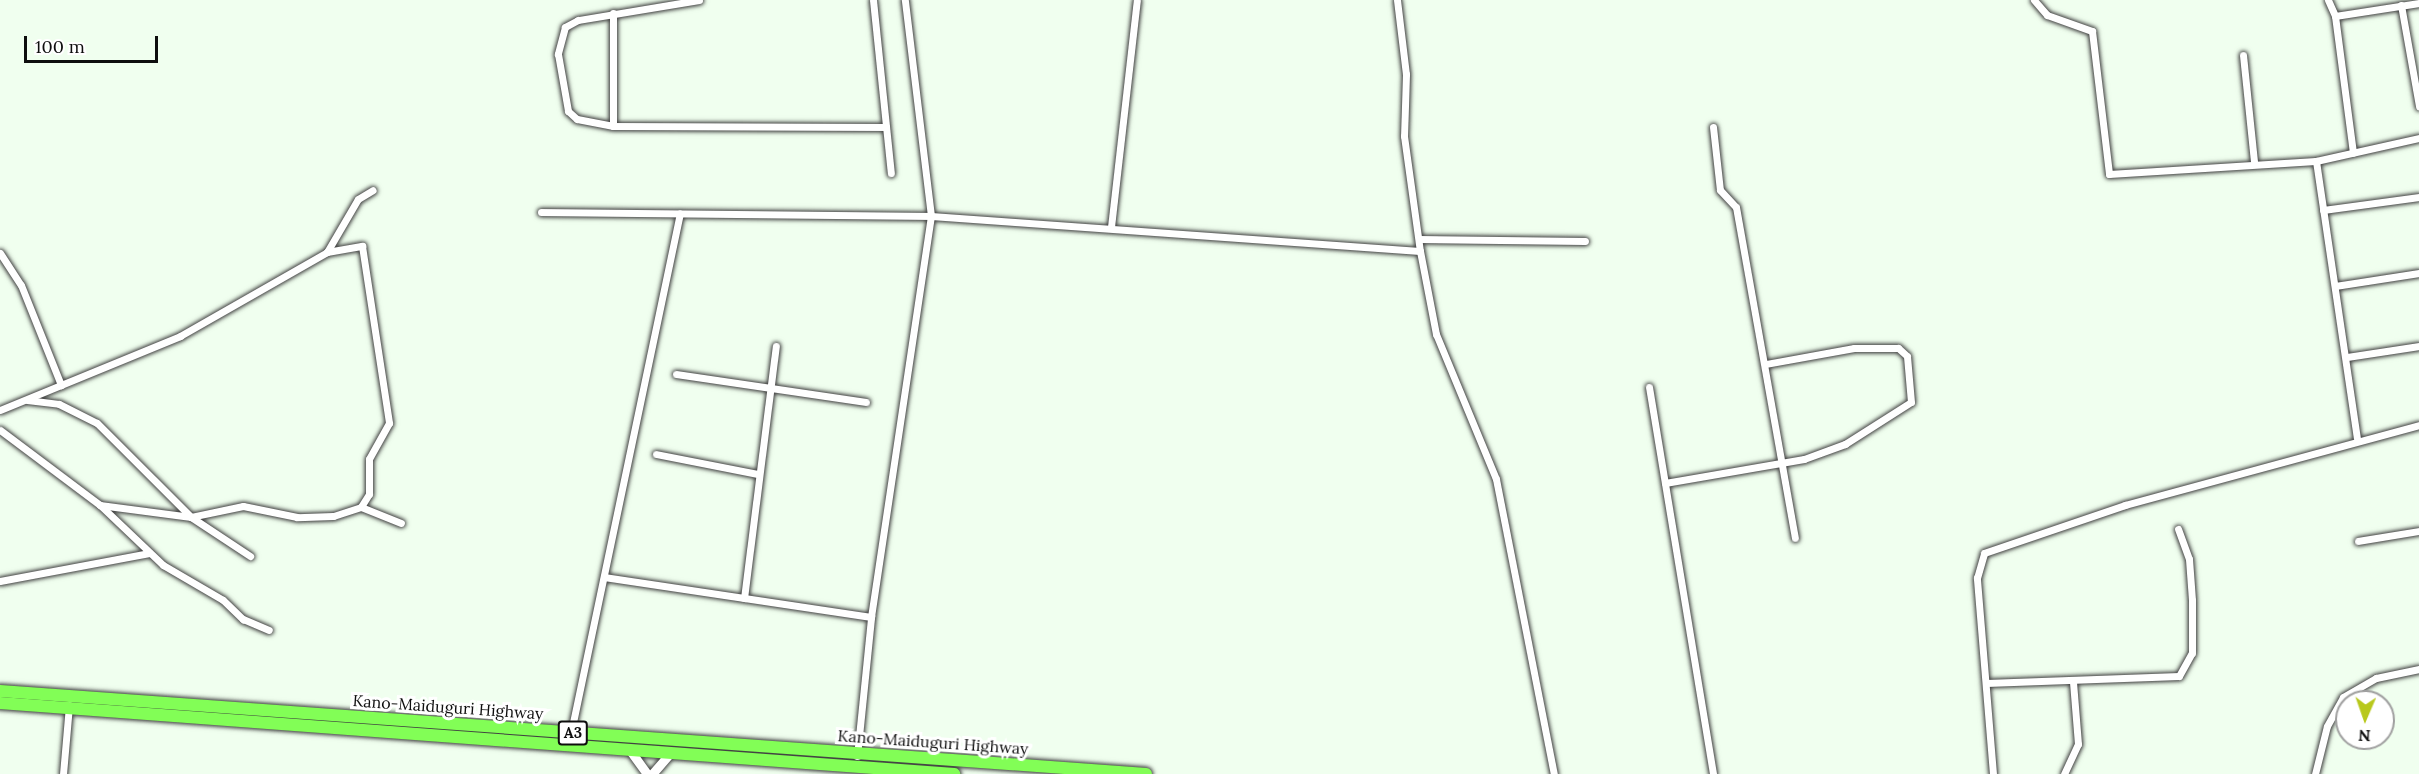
<!DOCTYPE html>
<html>
<head>
<meta charset="utf-8">
<style>
	body { margin:0 }
	#map { position:relative; width:2419px; height:774px; overflow:hidden; background:#f0ffef; font-family:Lora,serif }
	div>[style] { position:absolute }
	.roads { filter:drop-shadow(0 0 2px #414141) drop-shadow(0 0 2px #414141) }
	.minor>* { height:7px; margin:-3.5px; padding:0 3.5px; transform-origin:3.5px; border-radius:3.5px; background:#fff }
	.tertiary>* { height:9px; margin:-4.5px; padding:0 4.5px; transform-origin:4.5px; border-radius:4.5px; background:#fff }
	.trunk>* { height:12px; margin:-6px; padding:0 6px; transform-origin:6px; border-radius:6px; background:#82fe56 }
	span { translate:-50% -50%; white-space:nowrap; text-align:center; line-height:1.15; -webkit-text-stroke:6px #fff; paint-order:stroke }
	.shield-label span { padding:2px 4px; background:#fff; border:2px solid; border-radius:4px; -webkit-text-stroke-width:0 }
	.shield-label { font-size:15px; color:#0e0e0e; font-weight:700 }
	.street-label { font-size:16px; color:#0e0e0e }
	.north { position:absolute; left:2335px; top:690px; width:60px; height:60px; box-sizing:border-box; background:#fff; border:2px solid #9f9f9f; border-radius:50%; rotate:182deg; font-size:16px; font-weight:700; line-height:24px; text-align:center; color:#0e0e0e }
	.north::after { content:''; display:block; margin:auto; width:21px; height:27px; background:#b8c81c; clip-path:polygon(50% 0,100% 100%,50% 72%,0 100%) }
	.scale { position:absolute; left:24px; top:36px; width:134px; height:27px; box-sizing:border-box; border:3px solid #0e0e0e; border-top:0; padding-left:8px; font-size:18px; line-height:21px; white-space:nowrap; color:#0e0e0e; -webkit-text-stroke:4px #fff; paint-order:stroke }
</style>
</head>
<body>
<div id="map">
	<div class="roads">
		<div class="minor">
			<div style="left:699px;top:0;width:123px;rotate:170.6deg"></div>
			<div style="left:578px;top:20px;width:15px;rotate:152deg"></div>
			<div style="left:565px;top:27px;width:28px;rotate:105deg"></div>
			<div style="left:558px;top:54px;width:58px;rotate:80deg"></div>
			<div style="left:568px;top:111px;width:12px;rotate:42deg"></div>
			<div style="left:577px;top:119px;width:37px;rotate:11deg"></div>
			<div style="left:613px;top:126px;width:273px;rotate:0.2deg"></div>
			<div style="left:873px;top:0;width:174px;rotate:84.1deg"></div>
			<div style="left:1397px;top:0;width:75px;rotate:83.1deg"></div>
			<div style="left:1406px;top:74px;width:62px;rotate:91.8deg"></div>
			<div style="left:1404px;top:136px;width:116px;rotate:82.1deg"></div>
			<div style="left:2034px;top:0;width:20px;rotate:49deg"></div>
			<div style="left:2047px;top:15px;width:48px;rotate:19.6deg"></div>
			<div style="left:2092px;top:31px;width:144px;rotate:83.2deg"></div>
			<div style="left:2109px;top:174px;width:207px;rotate:-3.6deg"></div>
			<div style="left:2316px;top:161px;width:106px;rotate:-12.6deg"></div>
			<div style="left:2328px;top:0;width:17px;rotate:66deg"></div>
			<div style="left:2335px;top:16px;width:138px;rotate:82.5deg"></div>
			<div style="left:2401px;top:5px;width:103px;rotate:79.9deg"></div>
			<div style="left:2335px;top:16px;width:85px;rotate:-8.8deg"></div>
			<div style="left:2243px;top:55px;width:108px;rotate:84.1deg"></div>
			<div style="left:613px;top:126px;width:113px;rotate:-90deg"></div>
			<div style="left:1713px;top:127px;width:63px;rotate:83.7deg"></div>
			<div style="left:1720px;top:190px;width:23px;rotate:47deg"></div>
			<div style="left:1736px;top:207px;width:336px;rotate:79.9deg"></div>
			<div style="left:2316px;top:161px;width:280px;rotate:81.6deg"></div>
			<div style="left:2323px;top:210px;width:97px;rotate:-7.7deg"></div>
			<div style="left:541px;top:212px;width:390px;rotate:0.6deg"></div>
			<div style="left:931px;top:216px;width:490px;rotate:4.1deg"></div>
			<div style="left:1420px;top:251px;width:85px;rotate:79.1deg"></div>
			<div style="left:1436px;top:334px;width:157px;rotate:67.5deg"></div>
			<div style="left:1496px;top:479px;width:301px;rotate:78.9deg"></div>
			<div style="left:1111px;top:227px;width:228px;rotate:-83.5deg"></div>
			<div style="left:1419px;top:239px;width:166px;rotate:0.7deg"></div>
			<div style="left:327px;top:252px;width:61px;rotate:-59.7deg"></div>
			<div style="left:358px;top:199px;width:17px;rotate:-31deg"></div>
			<div style="left:0;top:253px;width:38px;rotate:57deg"></div>
			<div style="left:21px;top:285px;width:108px;rotate:68.2deg"></div>
			<div style="left:2335px;top:286px;width:85px;rotate:-8.8deg"></div>
			<div style="left:2347px;top:357px;width:73px;rotate:-8.7deg"></div>
			<div style="left:676px;top:374px;width:192px;rotate:8.4deg"></div>
			<div style="left:1649px;top:387px;width:392px;rotate:80.6deg"></div>
			<div style="left:27px;top:400px;width:32px;rotate:7deg"></div>
			<div style="left:59px;top:404px;width:42px;rotate:26.6deg"></div>
			<div style="left:97px;top:423px;width:133px;rotate:45deg"></div>
			<div style="left:191px;top:517px;width:71px;rotate:33.5deg"></div>
			<div style="left:0;top:410px;width:195px;rotate:-22.3deg"></div>
			<div style="left:180px;top:336px;width:169px;rotate:-29.7deg"></div>
			<div style="left:327px;top:252px;width:36px;rotate:-10deg"></div>
			<div style="left:362px;top:246px;width:179px;rotate:81.3deg"></div>
			<div style="left:389px;top:423px;width:41px;rotate:119.1deg"></div>
			<div style="left:369px;top:459px;width:35px;rotate:90deg"></div>
			<div style="left:369px;top:494px;width:15px;rotate:122deg"></div>
			<div style="left:361px;top:507px;width:29px;rotate:162deg"></div>
			<div style="left:333px;top:516px;width:36px;rotate:178deg"></div>
			<div style="left:297px;top:517px;width:55px;rotate:-168.5deg"></div>
			<div style="left:243px;top:506px;width:53px;rotate:168.1deg"></div>
			<div style="left:191px;top:517px;width:92px;rotate:-172.5deg"></div>
			<div style="left:0;top:430px;width:125px;rotate:36.9deg"></div>
			<div style="left:100px;top:505px;width:87px;rotate:43.6deg"></div>
			<div style="left:163px;top:565px;width:69px;rotate:30.3deg"></div>
			<div style="left:223px;top:600px;width:28px;rotate:44deg"></div>
			<div style="left:243px;top:619px;width:28px;rotate:23deg"></div>
			<div style="left:656px;top:454px;width:104px;rotate:11.1deg"></div>
			<div style="left:1665px;top:483px;width:141px;rotate:-9.8deg"></div>
			<div style="left:1804px;top:459px;width:44px;rotate:-20.1deg"></div>
			<div style="left:1845px;top:444px;width:78px;rotate:-32.5deg"></div>
			<div style="left:1911px;top:402px;width:46px;rotate:-95deg"></div>
			<div style="left:1907px;top:356px;width:12px;rotate:-138deg"></div>
			<div style="left:1898px;top:348px;width:44px;rotate:180deg"></div>
			<div style="left:1854px;top:348px;width:89px;rotate:169.7deg"></div>
			<div style="left:361px;top:507px;width:43px;rotate:21.8deg"></div>
			<div style="left:2358px;top:541px;width:62px;rotate:-9.3deg"></div>
			<div style="left:604px;top:577px;width:270px;rotate:8.5deg"></div>
			<div style="left:0;top:581px;width:152px;rotate:-10.6deg"></div>
			<div style="left:744px;top:598px;width:254px;rotate:-82.8deg"></div>
			<div style="left:1986px;top:683px;width:193px;rotate:-2.1deg"></div>
			<div style="left:2179px;top:676px;width:26px;rotate:-61deg"></div>
			<div style="left:2192px;top:653px;width:53px;rotate:-90deg"></div>
			<div style="left:2192px;top:600px;width:41px;rotate:-94.2deg"></div>
			<div style="left:2189px;top:559px;width:32px;rotate:-110deg"></div>
			<div style="left:571px;top:732px;width:530px;rotate:-78.14deg"></div>
			<div style="left:857px;top:756px;width:140px;rotate:-84.2deg"></div>
			<div style="left:871px;top:617px;width:405px;rotate:-81.5deg"></div>
			<div style="left:931px;top:216px;width:218px;rotate:-96.9deg"></div>
			<div style="left:63px;top:774px;width:69px;rotate:-85deg"></div>
			<div style="left:1993px;top:774px;width:197px;rotate:-94.7deg"></div>
			<div style="left:1977px;top:578px;width:26px;rotate:-74deg"></div>
			<div style="left:1984px;top:553px;width:149px;rotate:-18.8deg"></div>
			<div style="left:2125px;top:505px;width:305px;rotate:-15.2deg"></div>
			<div style="left:2064px;top:774px;width:33px;rotate:-65deg"></div>
			<div style="left:2078px;top:744px;width:62px;rotate:-94.6deg"></div>
			<div style="left:2315px;top:774px;width:49px;rotate:-76deg"></div>
			<div style="left:2327px;top:726px;width:33px;rotate:-61deg"></div>
			<div style="left:2343px;top:697px;width:38px;rotate:-30deg"></div>
			<div style="left:2376px;top:678px;width:44px;rotate:-11.8deg"></div>
		</div>
		<div class="tertiary">
			<div style="left:629px;top:749px;width:31px;rotate:54deg"></div>
			<div style="left:652px;top:774px;width:29px;rotate:-49deg"></div>
		</div>
		<div class="trunk">
			<div style="left:0;top:691px;width:1149px;rotate:4.14deg"></div>
			<div style="left:0;top:703px;width:957px;rotate:4.26deg"></div>
		</div>
	</div>
	<div class="shield-label">
		<span style="left:573px;top:733px">A3</span>
	</div>
	<div class="street-label">
		<span style="left:448px;top:707px;rotate:4deg">Kano-Maiduguri Highway</span>
		<span style="left:933px;top:742px;rotate:4deg">Kano-Maiduguri Highway</span>
	</div>
	<div class="north">N</div>
	<div class="scale">100 m</div>
</div>
</body>
</html>
